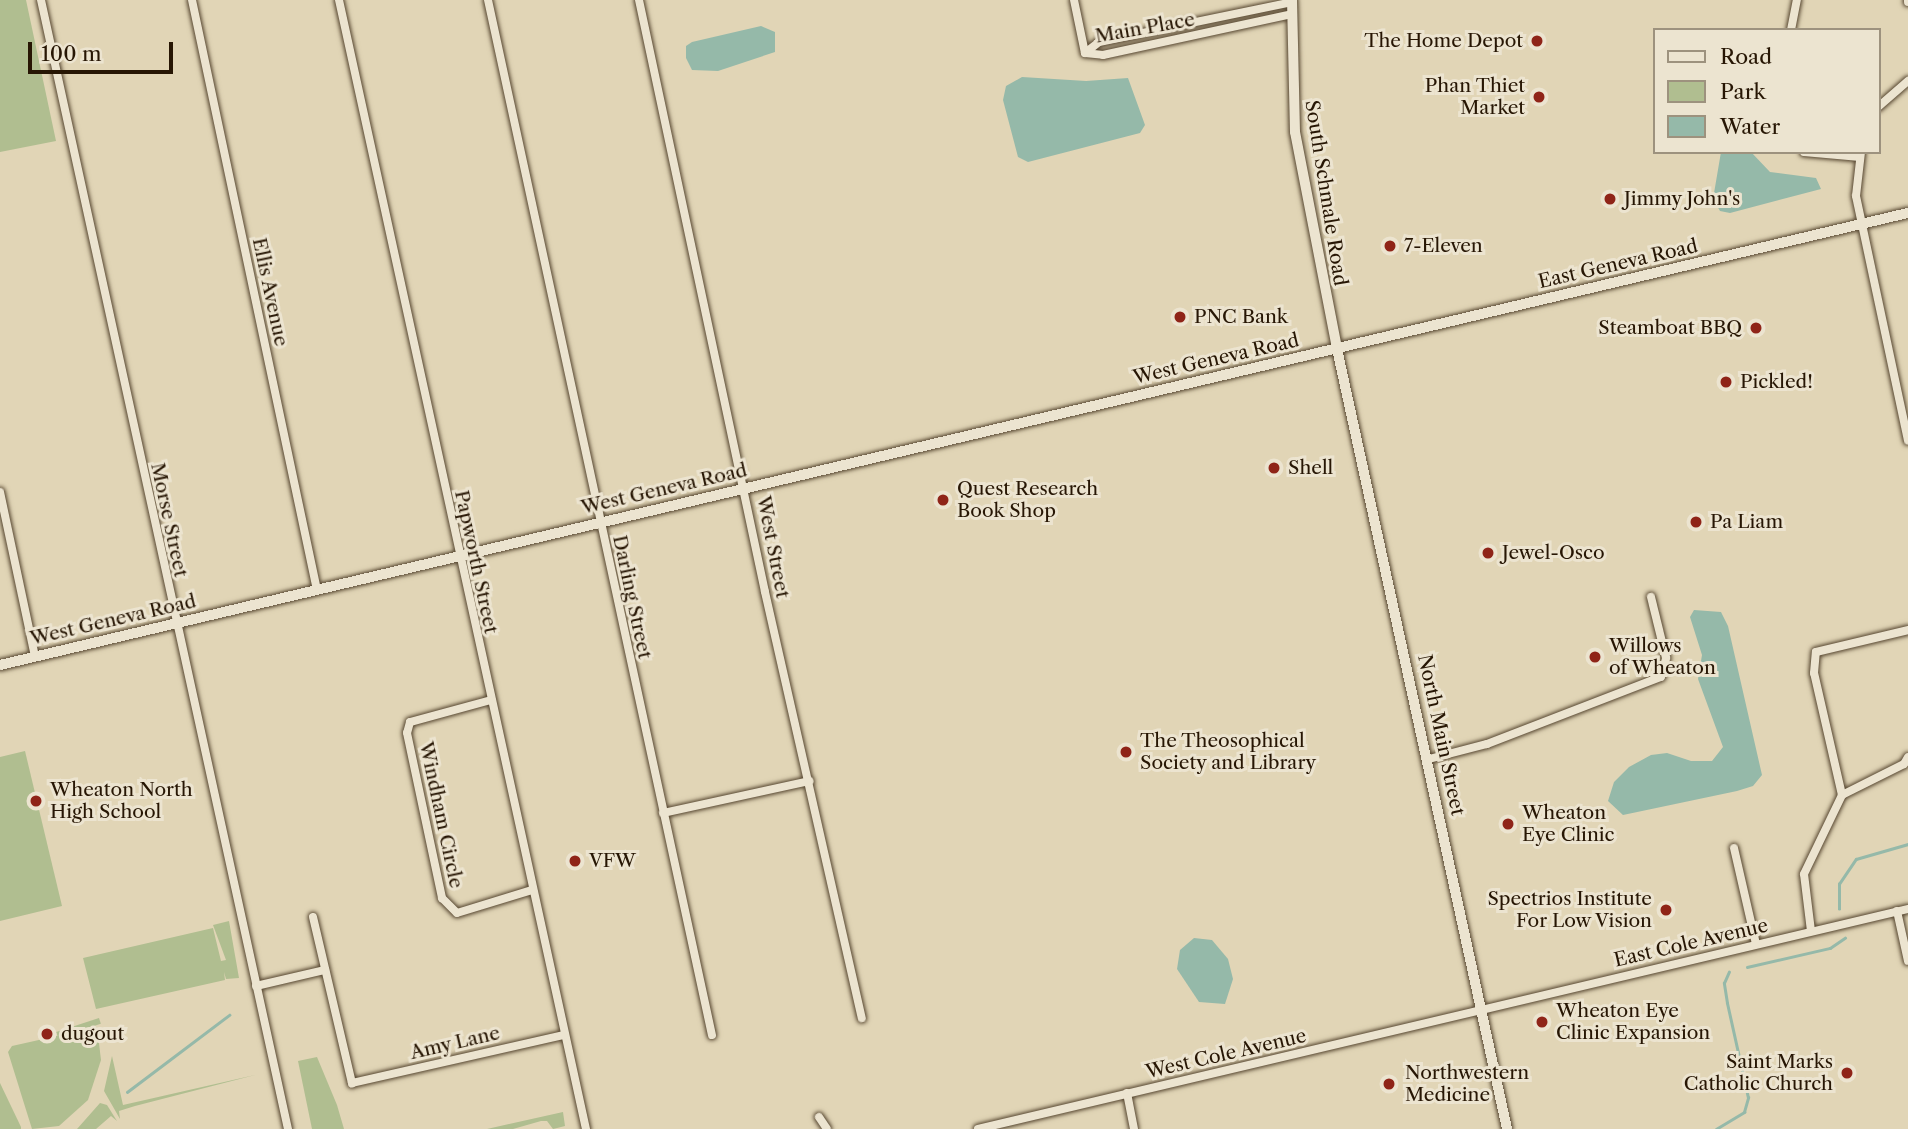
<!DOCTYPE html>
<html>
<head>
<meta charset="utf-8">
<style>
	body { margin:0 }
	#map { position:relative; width:1908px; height:1129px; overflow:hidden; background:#e1d5b6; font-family:"Libre Caslon Text",serif }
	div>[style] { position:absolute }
	.green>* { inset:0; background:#b0be90; transform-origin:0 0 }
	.water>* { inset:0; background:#95b9a9 }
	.stream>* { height:2.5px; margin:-1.25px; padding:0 1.25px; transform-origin:1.25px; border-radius:1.25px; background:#95b9a9 }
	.roads { filter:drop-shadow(0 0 2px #564630) drop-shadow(0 0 2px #564630) }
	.minor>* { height:8px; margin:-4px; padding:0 4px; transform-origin:4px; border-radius:4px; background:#ece4d0 }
	.tertiary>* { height:10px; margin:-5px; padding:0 5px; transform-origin:5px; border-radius:5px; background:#ece4d0 }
	.secondary>* { height:10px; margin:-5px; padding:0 5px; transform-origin:5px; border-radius:5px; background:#ece4d0 }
	.dots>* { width:19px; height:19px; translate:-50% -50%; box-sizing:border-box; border:4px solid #ece4d0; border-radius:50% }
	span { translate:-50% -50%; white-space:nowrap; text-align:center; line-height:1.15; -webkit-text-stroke:6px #ece4d0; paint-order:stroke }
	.street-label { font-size:19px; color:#271604 }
	.poi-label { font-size:19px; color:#271604 }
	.right { translate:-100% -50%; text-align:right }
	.left { translate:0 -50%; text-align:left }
	.legend { position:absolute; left:1653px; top:28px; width:228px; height:126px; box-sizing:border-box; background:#ece4d0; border:2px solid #9d927e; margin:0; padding:9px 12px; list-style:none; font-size:21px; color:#271604 }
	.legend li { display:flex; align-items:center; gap:14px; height:35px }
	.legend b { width:35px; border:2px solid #9d927e }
	.scale { position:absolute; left:28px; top:42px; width:145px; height:32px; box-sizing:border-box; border:4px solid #271604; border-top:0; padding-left:9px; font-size:21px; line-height:24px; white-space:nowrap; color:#271604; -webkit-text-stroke:5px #ece4d0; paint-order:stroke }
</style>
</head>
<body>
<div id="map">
	<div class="green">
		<div style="clip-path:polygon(0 0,26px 0,56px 141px,0 152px)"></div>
		<div style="clip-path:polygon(25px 751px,62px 906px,0 921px,0 757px)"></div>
		<div style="clip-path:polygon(229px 921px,239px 978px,226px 979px,224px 972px,225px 980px,96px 1009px,83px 958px,213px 928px,221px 961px,226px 960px,213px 925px)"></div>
		<div style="left:99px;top:1018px;width:6px;height:45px;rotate:72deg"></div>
		<div style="clip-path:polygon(97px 1027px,101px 1060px,88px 1100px,59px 1126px,32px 1129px,8px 1052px,12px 1046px)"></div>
		<div style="clip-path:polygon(112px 1056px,123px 1105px,259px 1074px,135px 1106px,119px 1111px,120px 1119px,104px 1091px)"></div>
		<div style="clip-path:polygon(317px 1057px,337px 1105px,344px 1129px,312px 1129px,298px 1061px)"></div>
		<div style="clip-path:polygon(0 1083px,21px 1127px,21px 1129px,0 1129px)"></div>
		<div style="clip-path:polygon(100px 1103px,107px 1105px,117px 1121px,111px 1116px,96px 1129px,77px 1129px)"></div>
		<div style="clip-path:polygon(563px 1112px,565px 1126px,553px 1129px,547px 1121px,541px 1121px,513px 1129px,487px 1129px)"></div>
	</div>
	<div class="water">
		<div style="clip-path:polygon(761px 26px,775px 32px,775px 52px,718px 71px,692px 70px,686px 58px,686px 46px,692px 42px)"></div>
		<div style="clip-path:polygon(1022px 77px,1086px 81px,1128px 78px,1145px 125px,1140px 133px,1028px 162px,1018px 157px,1003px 100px,1006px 86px)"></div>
		<div style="clip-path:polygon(1721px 152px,1751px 152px,1770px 172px,1816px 178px,1821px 189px,1730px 213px,1720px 211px,1713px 199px)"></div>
		<div style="clip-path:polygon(1694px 610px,1721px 612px,1728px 626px,1762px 775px,1753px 786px,1737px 791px,1623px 815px,1608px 801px,1614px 782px,1629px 767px,1651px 755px,1667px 753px,1691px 761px,1712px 761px,1723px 747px,1698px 679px,1702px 655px,1690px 617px)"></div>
		<div style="clip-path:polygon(1194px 938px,1212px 940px,1228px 959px,1233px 979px,1225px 1004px,1199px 1002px,1177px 969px,1180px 950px)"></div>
	</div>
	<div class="stream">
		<div style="left:1839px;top:909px;width:25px;rotate:-90deg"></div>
		<div style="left:1839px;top:884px;width:30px;rotate:-56deg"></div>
		<div style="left:1856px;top:859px;width:54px;rotate:-16.1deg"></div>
		<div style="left:1747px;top:967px;width:85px;rotate:-12.9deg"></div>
		<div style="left:1830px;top:948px;width:18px;rotate:-34deg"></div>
		<div style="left:127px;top:1092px;width:128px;rotate:-37deg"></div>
		<div style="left:1716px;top:1129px;width:33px;rotate:-31deg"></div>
		<div style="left:1744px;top:1112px;width:15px;rotate:-74deg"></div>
		<div style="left:1748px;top:1098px;width:97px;rotate:-102.5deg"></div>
		<div style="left:1727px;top:1003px;width:20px;rotate:-99deg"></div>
		<div style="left:1724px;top:983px;width:12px;rotate:-66deg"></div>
	</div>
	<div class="roads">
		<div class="minor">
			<div style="left:41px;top:0;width:1156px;rotate:77.66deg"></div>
			<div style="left:192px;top:0;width:603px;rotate:78.04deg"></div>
			<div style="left:339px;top:0;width:1156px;rotate:77.66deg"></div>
			<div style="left:488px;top:0;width:1059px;rotate:77.79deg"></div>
			<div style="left:639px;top:0;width:605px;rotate:77.98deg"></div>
			<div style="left:765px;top:592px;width:437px;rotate:77.2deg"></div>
			<div style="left:1074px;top:0;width:54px;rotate:78.3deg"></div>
			<div style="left:1908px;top:0;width:2px;rotate:90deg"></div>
			<div style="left:1791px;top:30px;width:31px;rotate:-79deg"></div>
			<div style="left:1085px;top:53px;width:18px;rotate:-38deg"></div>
			<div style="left:1099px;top:42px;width:197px;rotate:-11.7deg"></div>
			<div style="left:1085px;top:53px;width:18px;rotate:6deg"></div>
			<div style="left:1103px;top:55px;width:193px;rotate:-12.2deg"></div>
			<div style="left:1878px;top:107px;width:40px;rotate:-41deg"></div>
			<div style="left:1804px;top:152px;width:56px;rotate:5.1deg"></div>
			<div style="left:1861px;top:152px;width:44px;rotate:96.5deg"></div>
			<div style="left:1856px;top:196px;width:250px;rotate:78deg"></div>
			<div style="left:0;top:492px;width:168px;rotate:78deg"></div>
			<div style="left:491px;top:700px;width:84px;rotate:164.8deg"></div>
			<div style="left:410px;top:722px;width:11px;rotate:105deg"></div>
			<div style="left:407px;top:733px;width:169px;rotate:78deg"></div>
			<div style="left:442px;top:898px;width:21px;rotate:45deg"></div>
			<div style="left:457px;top:913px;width:78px;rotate:-17deg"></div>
			<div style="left:1429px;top:759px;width:60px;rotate:-14.5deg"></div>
			<div style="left:1487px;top:744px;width:186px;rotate:-21.1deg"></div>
			<div style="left:1661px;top:677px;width:20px;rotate:-75deg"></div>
			<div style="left:1666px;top:658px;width:63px;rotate:-103.8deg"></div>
			<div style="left:1842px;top:795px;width:125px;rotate:-102.9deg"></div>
			<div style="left:1814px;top:673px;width:21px;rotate:-85deg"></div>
			<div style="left:1816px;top:652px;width:95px;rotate:-13.4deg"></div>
			<div style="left:663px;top:813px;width:150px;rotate:-12.3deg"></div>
			<div style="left:1734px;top:848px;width:98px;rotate:77.1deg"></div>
			<div style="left:1897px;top:911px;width:51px;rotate:77.6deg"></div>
			<div style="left:313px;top:917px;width:171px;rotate:76.8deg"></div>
			<div style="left:352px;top:1083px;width:217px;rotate:-12.8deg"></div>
			<div style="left:1811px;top:931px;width:57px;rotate:-97deg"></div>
			<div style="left:1804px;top:874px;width:88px;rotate:-64.3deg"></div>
			<div style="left:1842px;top:795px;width:69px;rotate:-26.6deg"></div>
			<div style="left:1904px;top:764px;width:8px;rotate:-60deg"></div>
			<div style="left:256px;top:986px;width:71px;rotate:-13.1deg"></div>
			<div style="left:1127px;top:1093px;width:37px;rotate:79deg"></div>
			<div style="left:819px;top:1117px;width:14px;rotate:56deg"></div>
			<div style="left:978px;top:1129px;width:956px;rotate:-13.31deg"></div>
		</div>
		<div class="tertiary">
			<div style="left:1337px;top:349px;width:798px;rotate:77.7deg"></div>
		</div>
		<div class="secondary">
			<div style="left:1292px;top:0;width:132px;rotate:88.7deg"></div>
			<div style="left:1295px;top:132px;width:221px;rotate:79deg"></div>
			<div style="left:0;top:665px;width:1961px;rotate:-13.33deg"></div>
		</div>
	</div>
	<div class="dots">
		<div style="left:1537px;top:41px;background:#8f2418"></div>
		<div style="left:1539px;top:97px;background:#8f2418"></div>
		<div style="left:1610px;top:199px;background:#8f2418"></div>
		<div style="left:1390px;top:246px;background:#8f2418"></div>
		<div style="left:1180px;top:317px;background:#8f2418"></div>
		<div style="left:1756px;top:328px;background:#8f2418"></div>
		<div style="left:1726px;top:382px;background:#8f2418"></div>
		<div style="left:1274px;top:468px;background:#8f2418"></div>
		<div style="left:943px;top:500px;background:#8f2418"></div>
		<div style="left:1696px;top:522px;background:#8f2418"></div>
		<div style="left:1488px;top:553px;background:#8f2418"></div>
		<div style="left:1595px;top:657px;background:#8f2418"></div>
		<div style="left:1126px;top:752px;background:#8f2418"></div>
		<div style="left:36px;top:801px;background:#8f2418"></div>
		<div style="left:1508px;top:824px;background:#8f2418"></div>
		<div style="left:575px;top:861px;background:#8f2418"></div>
		<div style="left:1666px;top:910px;background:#8f2418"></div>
		<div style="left:1542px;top:1022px;background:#8f2418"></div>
		<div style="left:47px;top:1034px;background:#8f2418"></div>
		<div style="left:1847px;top:1073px;background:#8f2418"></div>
		<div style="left:1389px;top:1084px;background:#8f2418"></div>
	</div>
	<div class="street-label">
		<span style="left:1145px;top:28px;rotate:-10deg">Main Place</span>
		<span style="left:1326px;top:193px;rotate:81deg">South Schmale Road</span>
		<span style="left:1618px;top:264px;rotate:-13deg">East Geneva Road</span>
		<span style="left:270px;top:292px;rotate:78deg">Ellis Avenue</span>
		<span style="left:1216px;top:359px;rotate:-13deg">West Geneva Road</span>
		<span style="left:664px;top:489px;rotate:-13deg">West Geneva Road</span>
		<span style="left:169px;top:520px;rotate:78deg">Morse Street</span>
		<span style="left:773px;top:547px;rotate:79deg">West Street</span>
		<span style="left:476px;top:562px;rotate:78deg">Papworth Street</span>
		<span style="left:632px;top:597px;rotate:78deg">Darling Street</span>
		<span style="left:113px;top:620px;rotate:-13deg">West Geneva Road</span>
		<span style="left:1441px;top:735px;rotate:78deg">North Main Street</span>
		<span style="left:441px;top:815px;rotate:78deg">Windham Circle</span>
		<span style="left:1691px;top:943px;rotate:-13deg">East Cole Avenue</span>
		<span style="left:455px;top:1043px;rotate:-13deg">Amy Lane</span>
		<span style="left:1226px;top:1054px;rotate:-13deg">West Cole Avenue</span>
	</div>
	<div class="poi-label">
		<span class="right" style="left:1523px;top:41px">The Home Depot</span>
		<span class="right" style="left:1525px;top:97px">Phan Thiet<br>Market</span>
		<span class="left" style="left:1624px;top:199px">Jimmy John's</span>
		<span class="left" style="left:1404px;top:246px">7-Eleven</span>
		<span class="left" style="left:1194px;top:317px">PNC Bank</span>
		<span class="right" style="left:1742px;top:328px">Steamboat BBQ</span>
		<span class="left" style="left:1740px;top:382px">Pickled!</span>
		<span class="left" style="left:1288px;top:468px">Shell</span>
		<span class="left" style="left:957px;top:500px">Quest Research<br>Book Shop</span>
		<span class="left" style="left:1710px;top:522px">Pa Liam</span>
		<span class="left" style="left:1502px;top:553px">Jewel-Osco</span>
		<span class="left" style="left:1609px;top:657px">Willows<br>of Wheaton</span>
		<span class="left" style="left:1140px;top:752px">The Theosophical<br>Society and Library</span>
		<span class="left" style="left:50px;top:801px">Wheaton North<br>High School</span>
		<span class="left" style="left:1522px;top:824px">Wheaton<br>Eye Clinic</span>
		<span class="left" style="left:589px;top:861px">VFW</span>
		<span class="right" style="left:1652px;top:910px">Spectrios Institute<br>For Low Vision</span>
		<span class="left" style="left:1556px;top:1022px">Wheaton Eye<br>Clinic Expansion</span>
		<span class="left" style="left:61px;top:1034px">dugout</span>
		<span class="right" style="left:1833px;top:1073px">Saint Marks<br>Catholic Church</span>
		<span class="left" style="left:1405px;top:1084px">Northwestern<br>Medicine</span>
	</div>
	<ul class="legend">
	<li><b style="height:9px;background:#ece4d0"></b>Road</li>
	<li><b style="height:19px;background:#b0be90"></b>Park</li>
	<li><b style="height:19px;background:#95b9a9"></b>Water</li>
	</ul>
	<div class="scale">100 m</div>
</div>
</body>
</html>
